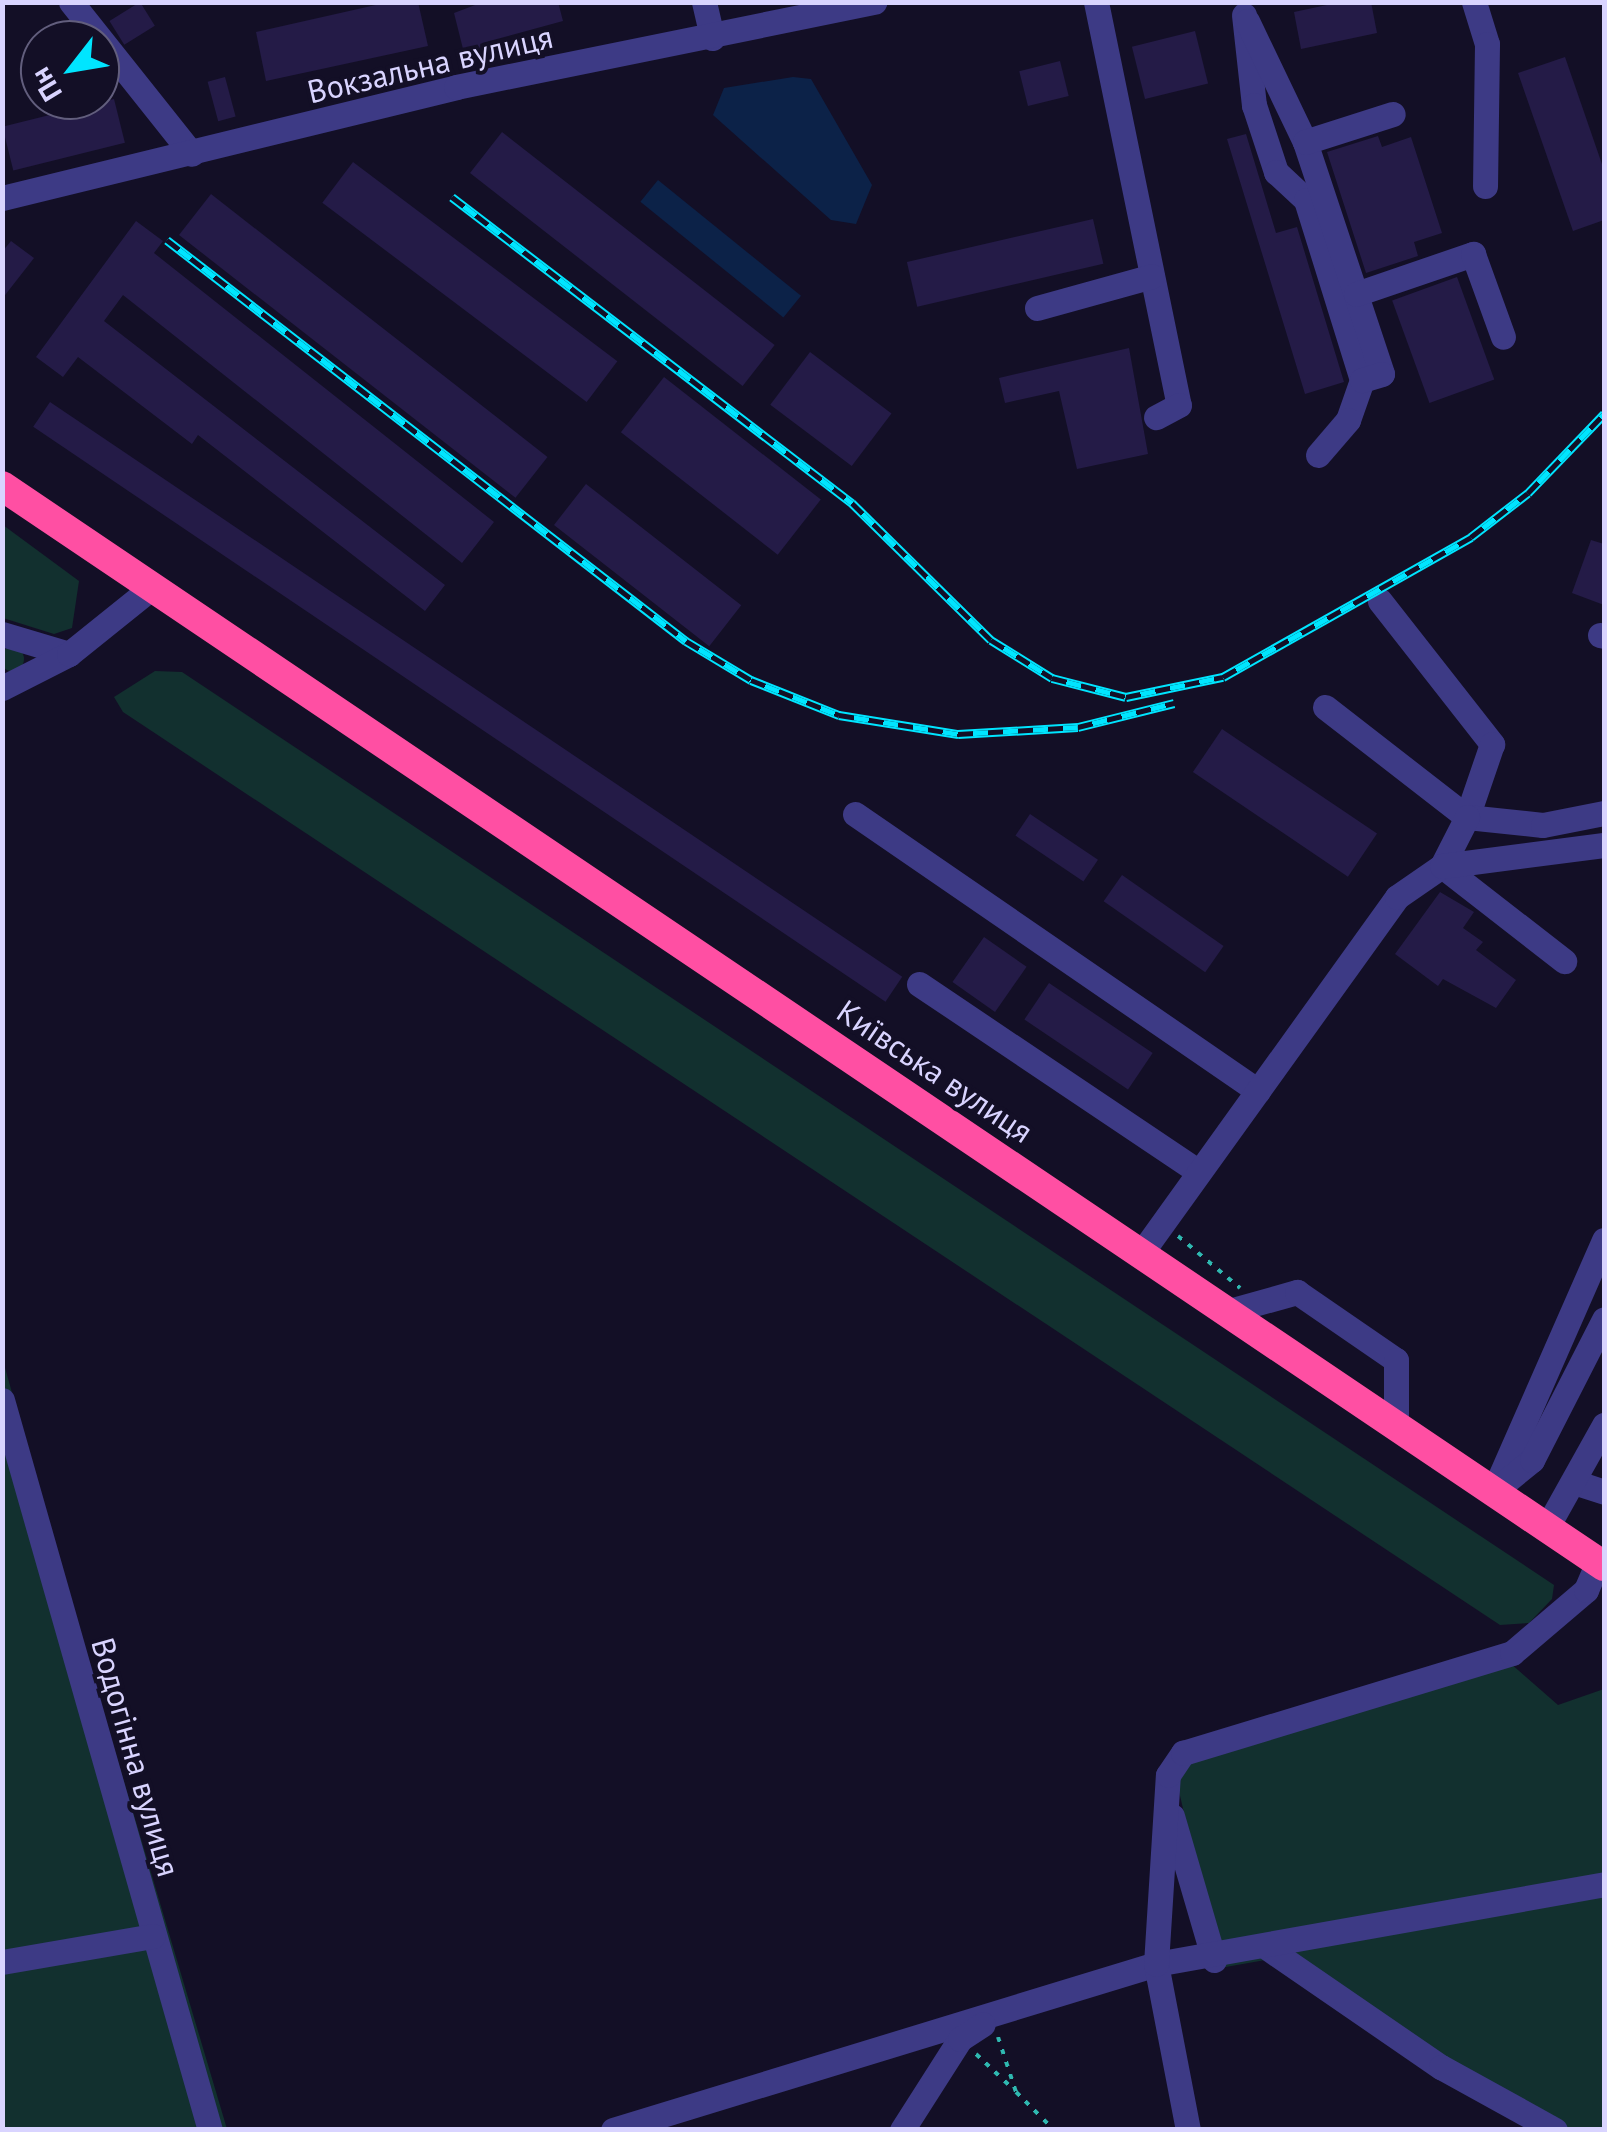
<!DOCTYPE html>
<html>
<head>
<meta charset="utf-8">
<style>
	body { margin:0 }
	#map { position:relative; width:1607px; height:2132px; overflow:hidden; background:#130f26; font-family:"PT Sans",sans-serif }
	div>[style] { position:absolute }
	.green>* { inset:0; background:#12302f }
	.round { border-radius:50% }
	.water>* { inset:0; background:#0c2248; transform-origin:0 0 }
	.building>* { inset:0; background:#241b47; transform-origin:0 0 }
	.path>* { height:4px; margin-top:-2px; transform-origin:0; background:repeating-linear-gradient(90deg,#2fb8b0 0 5px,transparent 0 13px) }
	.minor>* { height:25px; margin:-12.5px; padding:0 12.5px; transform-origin:12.5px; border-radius:12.5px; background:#3d3a85 }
	.highway>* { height:30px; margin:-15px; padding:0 15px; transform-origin:15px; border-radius:15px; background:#ff4fa3 }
	.rail>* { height:9px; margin-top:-4.5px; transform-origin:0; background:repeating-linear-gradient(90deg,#130f26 0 15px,#00e5ff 0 30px); box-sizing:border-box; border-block:2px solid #00e5ff }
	span { translate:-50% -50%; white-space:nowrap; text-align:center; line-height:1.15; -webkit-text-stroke:8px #130f26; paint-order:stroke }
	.street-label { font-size:32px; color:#d9d4ff }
	.frame { position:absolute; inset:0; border:5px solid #d9d4ff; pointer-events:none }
	.north { position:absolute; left:20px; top:20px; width:100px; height:100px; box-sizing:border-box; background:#130f26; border:2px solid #625e7d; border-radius:50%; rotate:239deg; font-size:28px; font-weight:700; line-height:40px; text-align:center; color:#d9d4ff }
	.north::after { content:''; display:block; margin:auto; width:35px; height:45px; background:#00e5ff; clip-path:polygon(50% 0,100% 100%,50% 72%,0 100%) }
</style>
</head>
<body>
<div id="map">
	<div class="green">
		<div style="clip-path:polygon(3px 525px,79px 581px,72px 628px,54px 634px,3px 618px)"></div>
		<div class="round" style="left:0;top:647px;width:24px;height:24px"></div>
		<div style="clip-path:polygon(155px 671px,182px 672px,1554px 1585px,1552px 1599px,1529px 1623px,1500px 1625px,123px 712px,114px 697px)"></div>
		<div style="clip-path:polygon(2px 1357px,69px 1596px,227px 2129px,3px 2129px)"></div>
		<div style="clip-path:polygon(1510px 1663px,1558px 1705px,1604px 1689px,1604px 2129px,1542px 2129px,1271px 1959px,1220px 1968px,1178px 1787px,1183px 1765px)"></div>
	</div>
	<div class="water">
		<div style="clip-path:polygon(793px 77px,811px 79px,872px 185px,856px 224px,831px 220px,713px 115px,724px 88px)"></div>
		<div style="left:658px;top:180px;width:184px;height:28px;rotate:39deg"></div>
	</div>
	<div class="building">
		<div style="left:140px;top:2px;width:28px;height:36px;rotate:58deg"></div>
		<div style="clip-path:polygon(389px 2px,418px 2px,428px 46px,266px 81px,256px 32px)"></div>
		<div style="clip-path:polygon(483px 2px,558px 2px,563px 21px,482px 43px,485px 56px,466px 61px,454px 13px)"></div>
		<div style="clip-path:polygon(1341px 2px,1371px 2px,1377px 33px,1301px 49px,1294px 12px)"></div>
		<div style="left:1195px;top:31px;width:54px;height:65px;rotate:76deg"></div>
		<div style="clip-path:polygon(1565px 57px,1604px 170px,1604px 220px,1573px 231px,1518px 73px)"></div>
		<div style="left:1060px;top:61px;width:36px;height:42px;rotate:76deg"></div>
		<div style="left:225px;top:77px;width:41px;height:18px;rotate:75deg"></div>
		<div style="left:114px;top:99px;width:45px;height:115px;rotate:76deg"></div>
		<div style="left:502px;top:132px;width:346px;height:52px;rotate:38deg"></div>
		<div style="clip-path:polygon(1246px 134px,1276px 233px,1297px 227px,1344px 382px,1305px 394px,1227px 139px)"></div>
		<div style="clip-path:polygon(1378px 136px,1382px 147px,1411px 137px,1442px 233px,1414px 242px,1418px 256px,1366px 273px,1327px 152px)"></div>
		<div style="left:353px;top:162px;width:331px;height:51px;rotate:37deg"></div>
		<div style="left:211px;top:194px;width:427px;height:52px;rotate:38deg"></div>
		<div style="left:1093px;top:219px;width:46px;height:191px;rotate:77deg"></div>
		<div style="clip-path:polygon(136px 221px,163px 241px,154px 253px,494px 522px,462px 563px,123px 295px,104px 321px,445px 585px,425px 611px,198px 435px,192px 444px,78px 357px,63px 377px,36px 357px)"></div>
		<div style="clip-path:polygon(11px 241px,34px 258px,2px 299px,2px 252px)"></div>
		<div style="left:1457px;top:277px;width:109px;height:69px;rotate:70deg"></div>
		<div style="clip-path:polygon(1129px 348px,1148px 454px,1077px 469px,1059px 391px,1005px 403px,999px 378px)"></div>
		<div style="left:810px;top:352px;width:102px;height:66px;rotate:37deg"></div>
		<div style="left:664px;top:377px;width:199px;height:70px;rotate:38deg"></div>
		<div style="left:50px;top:402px;width:1028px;height:30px;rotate:34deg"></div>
		<div style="left:586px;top:484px;width:197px;height:52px;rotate:38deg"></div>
		<div style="clip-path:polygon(1591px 540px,1604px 544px,1604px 605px,1572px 593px)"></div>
		<div style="left:1222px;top:729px;width:187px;height:52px;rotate:34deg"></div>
		<div style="left:1030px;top:814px;width:82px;height:26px;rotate:34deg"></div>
		<div style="left:1122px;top:875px;width:124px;height:32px;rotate:35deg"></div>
		<div style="clip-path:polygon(1440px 892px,1474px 912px,1463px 928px,1483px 942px,1476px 950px,1516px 980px,1496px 1008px,1443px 979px,1438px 986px,1395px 954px)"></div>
		<div style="left:984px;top:937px;width:52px;height:55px;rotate:35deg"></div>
		<div style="left:1049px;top:983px;width:125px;height:44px;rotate:34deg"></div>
	</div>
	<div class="path">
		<div style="left:1178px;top:1236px;width:81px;rotate:40deg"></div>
		<div style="left:998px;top:2037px;width:58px;rotate:71.9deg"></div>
		<div style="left:1016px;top:2092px;width:54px;rotate:45deg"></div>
		<div style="left:976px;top:2054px;width:51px;rotate:43.4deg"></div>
	</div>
	<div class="minor">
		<div style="left:71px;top:2px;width:194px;rotate:51.5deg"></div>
		<div style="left:704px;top:2px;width:37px;rotate:77deg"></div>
		<div style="left:1096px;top:2px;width:411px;rotate:78.4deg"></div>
		<div style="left:1179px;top:405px;width:26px;rotate:152deg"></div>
		<div style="left:1474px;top:2px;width:44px;rotate:72.8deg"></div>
		<div style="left:1487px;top:44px;width:142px;rotate:90.8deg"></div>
		<div style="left:1244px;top:15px;width:91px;rotate:83.7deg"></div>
		<div style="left:1254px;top:105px;width:71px;rotate:71.8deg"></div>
		<div style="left:1276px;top:172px;width:41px;rotate:43deg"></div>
		<div style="left:1306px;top:200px;width:189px;rotate:72.7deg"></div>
		<div style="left:1362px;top:380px;width:42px;rotate:109.3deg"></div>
		<div style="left:1348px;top:420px;width:46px;rotate:130.6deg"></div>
		<div style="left:1247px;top:21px;width:134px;rotate:64.4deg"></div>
		<div style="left:1305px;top:142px;width:244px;rotate:71.6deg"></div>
		<div style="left:1382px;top:374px;width:21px;rotate:163deg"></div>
		<div style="left:1305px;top:142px;width:92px;rotate:-17.7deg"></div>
		<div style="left:2px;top:198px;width:467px;rotate:-13.7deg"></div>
		<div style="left:456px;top:87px;width:427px;rotate:-11.5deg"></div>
		<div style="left:1356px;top:294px;width:124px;rotate:-18.9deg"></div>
		<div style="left:1473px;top:254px;width:88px;rotate:70.1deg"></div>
		<div style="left:1037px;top:308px;width:119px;rotate:-15.5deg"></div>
		<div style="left:1380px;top:601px;width:182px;rotate:51.9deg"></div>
		<div style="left:1492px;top:744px;width:77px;rotate:108.9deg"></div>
		<div style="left:1467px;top:817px;width:76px;rotate:6deg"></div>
		<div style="left:1543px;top:825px;width:62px;rotate:-11.1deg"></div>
		<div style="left:2px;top:634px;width:70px;rotate:16.6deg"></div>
		<div style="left:1600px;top:635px;width:4px;rotate:14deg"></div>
		<div style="left:2px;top:688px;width:75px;rotate:-26.9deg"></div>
		<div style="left:69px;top:654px;width:105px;rotate:-38.8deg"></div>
		<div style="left:1325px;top:707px;width:180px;rotate:37.8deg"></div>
		<div style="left:1467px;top:817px;width:55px;rotate:117deg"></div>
		<div style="left:1442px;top:866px;width:155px;rotate:37.9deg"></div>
		<div style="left:855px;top:814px;width:489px;rotate:34.5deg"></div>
		<div style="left:919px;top:984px;width:337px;rotate:33.9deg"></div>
		<div style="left:1604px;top:1240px;width:274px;rotate:113.7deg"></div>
		<div style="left:1494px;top:1491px;width:49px;rotate:-39.2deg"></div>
		<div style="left:1532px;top:1460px;width:158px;rotate:-62.9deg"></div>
		<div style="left:1142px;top:1252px;width:437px;rotate:-54.3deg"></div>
		<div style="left:1397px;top:897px;width:55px;rotate:-34.6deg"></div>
		<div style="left:1442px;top:866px;width:163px;rotate:-7.4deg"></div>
		<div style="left:1229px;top:1311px;width:71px;rotate:-15.6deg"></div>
		<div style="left:1297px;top:1292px;width:120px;rotate:34.5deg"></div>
		<div style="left:1396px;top:1360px;width:63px;rotate:90deg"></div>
		<div style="left:2px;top:1400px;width:759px;rotate:74.1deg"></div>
		<div style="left:1574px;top:1482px;width:32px;rotate:18deg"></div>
		<div style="left:1547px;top:1527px;width:117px;rotate:-60.8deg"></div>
		<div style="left:1172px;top:1816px;width:150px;rotate:73.7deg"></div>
		<div style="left:1269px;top:1949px;width:209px;rotate:34.5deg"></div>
		<div style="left:1441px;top:2067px;width:130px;rotate:28.9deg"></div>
		<div style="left:2px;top:1962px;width:153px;rotate:-9.8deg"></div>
		<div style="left:613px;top:2130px;width:568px;rotate:-17deg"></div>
		<div style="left:1156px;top:1964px;width:455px;rotate:-10.1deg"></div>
		<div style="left:902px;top:2130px;width:108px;rotate:-57.5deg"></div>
		<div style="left:960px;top:2039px;width:27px;rotate:-33deg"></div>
		<div style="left:1188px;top:2130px;width:169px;rotate:-100.9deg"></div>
		<div style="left:1156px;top:1964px;width:189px;rotate:-86.4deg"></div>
		<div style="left:1168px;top:1775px;width:27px;rotate:-56deg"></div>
		<div style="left:1183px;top:1753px;width:344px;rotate:-16.9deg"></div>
		<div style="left:1512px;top:1653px;width:97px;rotate:-40.4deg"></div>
		<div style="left:1586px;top:1590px;width:30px;rotate:-67deg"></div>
	</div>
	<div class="highway">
		<div style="left:2px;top:486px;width:1932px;rotate:33.99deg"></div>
	</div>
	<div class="rail">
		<div style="left:452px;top:197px;width:504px;rotate:37.42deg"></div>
		<div style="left:852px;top:503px;width:195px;rotate:44.6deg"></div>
		<div style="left:991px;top:640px;width:72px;rotate:31.9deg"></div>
		<div style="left:1052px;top:678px;width:76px;rotate:14.4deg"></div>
		<div style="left:1126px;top:697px;width:99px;rotate:-11.7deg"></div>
		<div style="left:1223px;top:677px;width:285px;rotate:-29.4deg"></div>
		<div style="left:1471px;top:537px;width:72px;rotate:-37.7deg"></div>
		<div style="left:1528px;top:493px;width:110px;rotate:-46.1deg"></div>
		<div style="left:167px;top:240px;width:656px;rotate:37.69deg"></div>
		<div style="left:686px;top:641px;width:76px;rotate:31deg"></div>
		<div style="left:751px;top:680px;width:95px;rotate:21.7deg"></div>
		<div style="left:839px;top:715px;width:121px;rotate:9.1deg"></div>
		<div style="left:958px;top:734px;width:120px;rotate:-3.3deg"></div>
		<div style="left:1078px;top:727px;width:99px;rotate:-14deg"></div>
	</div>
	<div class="street-label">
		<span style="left:430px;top:64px;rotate:-13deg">Вокзальна вулиця</span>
		<span style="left:935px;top:1071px;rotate:34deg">Київська вулиця</span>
		<span style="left:136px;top:1757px;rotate:74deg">Водогінна вулиця</span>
	</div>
	<div class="frame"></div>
	<div class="north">Пн</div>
</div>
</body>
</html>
